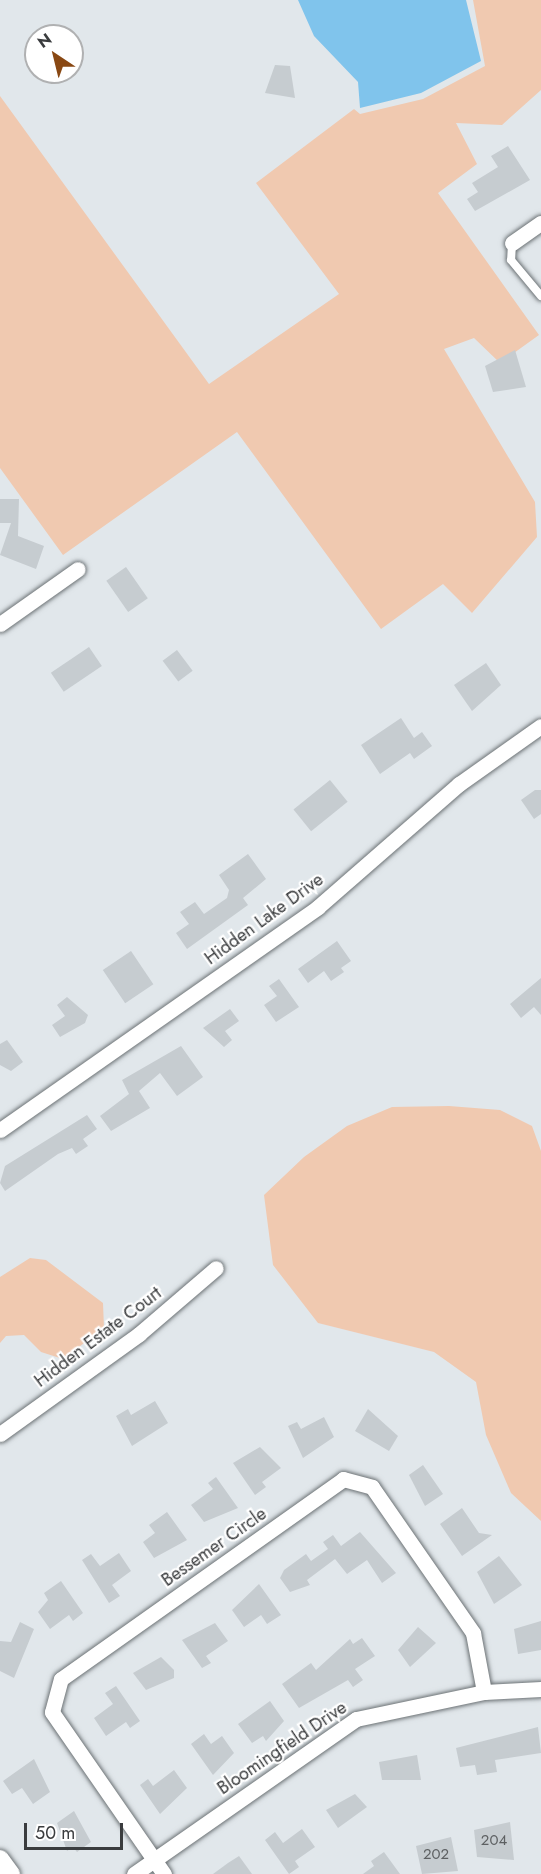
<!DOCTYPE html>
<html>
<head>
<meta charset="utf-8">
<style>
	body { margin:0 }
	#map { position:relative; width:541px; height:1874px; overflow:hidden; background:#e1e7eb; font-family:Jost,sans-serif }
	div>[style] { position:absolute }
	.green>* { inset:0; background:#f0c9b0 }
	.water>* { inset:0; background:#80c4ec }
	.building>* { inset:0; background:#c6ccd0; transform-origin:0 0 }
	.roads { filter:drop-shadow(0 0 2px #6c7275) drop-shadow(0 0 2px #6c7275) }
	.service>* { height:8px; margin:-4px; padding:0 4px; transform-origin:4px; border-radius:4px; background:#fff }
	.minor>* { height:15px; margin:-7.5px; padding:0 7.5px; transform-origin:7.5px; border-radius:7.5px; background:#fff }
	.tertiary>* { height:18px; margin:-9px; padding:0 9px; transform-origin:9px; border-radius:9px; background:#fff }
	span { translate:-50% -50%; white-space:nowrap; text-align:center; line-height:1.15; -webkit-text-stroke:4.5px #fff; paint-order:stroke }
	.number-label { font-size:15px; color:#5d6062 }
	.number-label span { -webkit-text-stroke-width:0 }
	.street-label { font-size:18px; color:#3a3c3e }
	.north { position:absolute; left:24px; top:24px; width:60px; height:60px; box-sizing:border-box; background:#fff; border:2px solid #b0b1b2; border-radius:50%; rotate:325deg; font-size:16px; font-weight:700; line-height:24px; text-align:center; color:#3a3c3e }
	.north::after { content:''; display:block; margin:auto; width:21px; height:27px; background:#894813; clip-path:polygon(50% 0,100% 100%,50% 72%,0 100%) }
	.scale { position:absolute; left:24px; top:1823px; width:99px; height:27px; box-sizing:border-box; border:3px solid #3a3c3e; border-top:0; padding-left:8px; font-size:18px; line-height:21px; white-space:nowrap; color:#3a3c3e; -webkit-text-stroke:4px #fff; paint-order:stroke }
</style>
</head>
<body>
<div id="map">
	<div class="green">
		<div style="clip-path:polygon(473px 0,541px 0,541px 90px,502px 125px,456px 123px,477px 164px,438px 193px,539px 335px,500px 363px,474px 338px,444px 349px,535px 502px,537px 537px,472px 613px,443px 584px,381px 629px,237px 432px,63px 555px,0 468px,0 96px,209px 384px,339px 294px,256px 183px,354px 109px,360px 114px,423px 99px,485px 66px)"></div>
		<div style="clip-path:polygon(449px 1106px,500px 1110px,532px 1126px,541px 1151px,541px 1521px,511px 1493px,486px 1435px,476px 1382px,434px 1352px,318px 1323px,273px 1265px,264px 1195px,304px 1157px,347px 1126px,392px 1107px)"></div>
		<div style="clip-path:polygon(30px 1258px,46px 1260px,103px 1303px,104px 1328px,63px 1359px,41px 1352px,24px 1335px,6px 1336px,0 1343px,0 1277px)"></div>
	</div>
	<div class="water">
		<div style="clip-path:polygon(298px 0,466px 0,481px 61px,421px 93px,360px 108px,358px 82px,314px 36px)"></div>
	</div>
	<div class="building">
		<div style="clip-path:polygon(275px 65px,290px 66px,295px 98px,265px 93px)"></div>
		<div style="clip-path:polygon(508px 146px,530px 180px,475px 211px,467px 199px,478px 192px,472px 183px,498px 167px,491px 156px)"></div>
		<div style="clip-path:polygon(515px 350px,526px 387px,493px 392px,485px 366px)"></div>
		<div style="clip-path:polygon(0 499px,19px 499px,18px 536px,44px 546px,36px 569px,0 555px,11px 523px,0 523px)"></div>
		<div style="left:126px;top:567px;width:38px;height:24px;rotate:55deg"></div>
		<div style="left:89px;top:647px;width:23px;height:46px;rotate:56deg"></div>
		<div style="left:177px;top:650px;width:26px;height:18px;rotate:53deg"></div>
		<div style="clip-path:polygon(486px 663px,501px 685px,472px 711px,454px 685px)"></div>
		<div style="clip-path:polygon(401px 718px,414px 738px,422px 732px,432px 746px,414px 759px,410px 753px,380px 774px,361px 745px)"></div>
		<div style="left:330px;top:780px;width:28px;height:47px;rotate:51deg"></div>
		<div style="clip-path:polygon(535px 790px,541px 790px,541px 814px,534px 819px,521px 800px)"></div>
		<div style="clip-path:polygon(248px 854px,266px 879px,243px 898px,248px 905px,187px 949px,176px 933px,189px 924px,180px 912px,195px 902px,204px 914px,227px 898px,229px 890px,219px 875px)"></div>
		<div style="clip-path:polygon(337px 941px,351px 961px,341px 968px,344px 972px,331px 981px,324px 971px,308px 983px,298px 969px)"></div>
		<div style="left:131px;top:951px;width:40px;height:34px;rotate:56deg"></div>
		<div style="clip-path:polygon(541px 978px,541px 1015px,534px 1007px,521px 1018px,510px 1004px)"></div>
		<div style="clip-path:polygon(279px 979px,299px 1007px,276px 1022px,264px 1005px,277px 996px,269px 986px)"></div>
		<div style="clip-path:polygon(67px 997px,88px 1015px,85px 1023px,60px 1037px,52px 1025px,65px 1016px,57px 1005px)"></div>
		<div style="clip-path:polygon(230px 1009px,239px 1021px,225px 1031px,232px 1040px,224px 1047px,203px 1028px)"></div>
		<div style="clip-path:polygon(7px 1040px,23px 1062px,11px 1071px,0 1065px,0 1044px)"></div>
		<div style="clip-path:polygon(181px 1046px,203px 1077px,177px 1096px,160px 1073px,139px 1091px,150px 1108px,111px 1131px,100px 1116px,129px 1094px,122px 1080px)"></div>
		<div style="clip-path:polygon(87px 1115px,97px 1129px,83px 1139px,88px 1146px,76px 1154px,72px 1148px,58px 1154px,5px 1191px,0 1183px,5px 1166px)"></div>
		<div style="clip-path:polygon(155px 1401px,168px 1423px,132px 1446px,116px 1416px,128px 1409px,131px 1415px)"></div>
		<div style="clip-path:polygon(368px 1409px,398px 1436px,389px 1451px,355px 1431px)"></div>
		<div style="clip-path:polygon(324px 1417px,334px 1437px,303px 1458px,288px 1426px,297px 1422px,301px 1429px)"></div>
		<div style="clip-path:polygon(260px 1447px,281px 1468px,262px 1482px,266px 1487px,255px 1495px,233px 1463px)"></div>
		<div style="clip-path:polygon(423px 1465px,443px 1494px,425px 1506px,409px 1475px)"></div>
		<div style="clip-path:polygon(216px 1477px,238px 1508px,204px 1522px,191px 1505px,213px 1489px,208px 1483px)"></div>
		<div style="clip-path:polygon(462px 1508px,479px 1533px,492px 1535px,462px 1556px,440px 1524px)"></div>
		<div style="clip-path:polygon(167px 1512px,187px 1540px,154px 1558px,143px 1542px,155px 1533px,149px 1525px)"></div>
		<div style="clip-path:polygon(360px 1532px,396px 1573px,382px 1583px,367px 1560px,347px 1574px,335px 1559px,307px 1580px,310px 1585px,290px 1592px,280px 1578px,284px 1570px,306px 1554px,311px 1561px,328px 1549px,323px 1542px,333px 1535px,341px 1546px)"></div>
		<div style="clip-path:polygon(119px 1553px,131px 1571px,112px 1585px,120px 1596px,109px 1603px,82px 1560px,91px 1554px,100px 1566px)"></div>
		<div style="clip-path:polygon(499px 1556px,522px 1585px,494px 1604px,477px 1572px)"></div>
		<div style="clip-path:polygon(61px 1581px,83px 1613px,73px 1621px,69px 1615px,50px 1629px,38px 1612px,48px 1600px,44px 1593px)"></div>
		<div style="clip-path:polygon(259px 1584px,281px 1615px,267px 1624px,261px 1615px,244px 1627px,232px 1610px)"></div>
		<div style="clip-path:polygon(541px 1621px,541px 1650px,518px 1654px,514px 1629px)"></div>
		<div style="clip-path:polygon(20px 1622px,34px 1629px,14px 1678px,0 1671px,0 1641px,11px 1642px)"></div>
		<div style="clip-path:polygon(215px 1623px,228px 1641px,206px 1656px,211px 1663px,202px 1668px,182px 1640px)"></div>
		<div style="clip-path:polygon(418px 1627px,436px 1643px,410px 1667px,398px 1650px)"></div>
		<div style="clip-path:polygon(362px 1638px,375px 1656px,355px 1669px,363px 1680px,353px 1687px,348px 1680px,299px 1708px,282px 1684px,311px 1663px,316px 1670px,350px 1639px,353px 1644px)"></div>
		<div style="clip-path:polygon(161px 1657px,174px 1670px,174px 1678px,146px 1690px,133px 1673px)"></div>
		<div style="clip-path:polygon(116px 1686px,140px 1721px,130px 1728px,126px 1722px,106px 1736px,94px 1718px,113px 1704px,105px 1693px)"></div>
		<div style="clip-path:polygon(270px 1701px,284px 1721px,266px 1741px,263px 1736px,252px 1743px,238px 1724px)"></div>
		<div style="clip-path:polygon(538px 1727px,541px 1753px,495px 1760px,497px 1772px,477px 1775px,475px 1765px,460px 1767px,456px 1748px)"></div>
		<div style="clip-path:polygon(204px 1734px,211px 1744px,222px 1736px,234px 1753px,213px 1775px,191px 1744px)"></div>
		<div style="clip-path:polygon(417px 1755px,421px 1780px,382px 1780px,379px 1762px)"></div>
		<div style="clip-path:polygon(34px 1759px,50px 1792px,33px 1804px,22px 1788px,12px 1794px,3px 1781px)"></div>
		<div style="clip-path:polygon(174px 1770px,187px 1788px,160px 1814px,140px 1785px,148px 1779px,153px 1786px)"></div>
		<div style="clip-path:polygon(355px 1794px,367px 1807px,338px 1828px,326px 1810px)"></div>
		<div style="clip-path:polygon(74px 1811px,91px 1842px,77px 1852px,73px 1847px,67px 1851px,57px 1823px)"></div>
		<div style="clip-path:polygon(510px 1822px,514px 1860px,477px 1857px,474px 1830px)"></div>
		<div style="clip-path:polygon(302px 1829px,315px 1847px,295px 1861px,299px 1867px,289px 1874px,265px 1840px,275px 1832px,283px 1843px)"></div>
		<div style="clip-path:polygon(451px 1837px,458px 1871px,422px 1874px,416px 1846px)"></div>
		<div style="clip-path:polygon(384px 1852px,400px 1874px,363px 1874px,374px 1866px,371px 1861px)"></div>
		<div style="clip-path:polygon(239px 1856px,252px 1874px,213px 1874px,228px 1863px)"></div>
	</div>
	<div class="roads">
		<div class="service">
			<div style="left:512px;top:243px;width:17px;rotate:93deg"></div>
			<div style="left:511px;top:260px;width:47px;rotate:50.2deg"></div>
		</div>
		<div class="minor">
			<div style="left:512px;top:243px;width:35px;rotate:-35deg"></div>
			<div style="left:0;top:624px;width:95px;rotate:-35.2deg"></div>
			<div style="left:0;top:1130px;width:388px;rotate:-35deg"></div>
			<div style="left:318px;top:907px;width:187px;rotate:-41.1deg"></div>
			<div style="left:459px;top:784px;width:100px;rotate:-35.3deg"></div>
			<div style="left:0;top:1434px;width:171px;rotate:-35.7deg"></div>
			<div style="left:139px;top:1334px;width:101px;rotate:-40.6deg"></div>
			<div style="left:134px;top:1874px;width:271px;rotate:-34.9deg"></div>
			<div style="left:356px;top:1719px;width:131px;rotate:-11.9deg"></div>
			<div style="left:484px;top:1692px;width:57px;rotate:-3deg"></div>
			<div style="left:164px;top:1874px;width:197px;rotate:-124.7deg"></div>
			<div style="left:52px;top:1712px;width:34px;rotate:-75deg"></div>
			<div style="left:61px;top:1679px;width:346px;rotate:-35.3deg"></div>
			<div style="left:343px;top:1479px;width:30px;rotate:15deg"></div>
			<div style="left:372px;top:1487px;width:178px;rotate:55.3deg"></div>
			<div style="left:473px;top:1633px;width:60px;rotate:79.4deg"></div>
		</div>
		<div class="tertiary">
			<div style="left:0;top:1859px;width:19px;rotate:54deg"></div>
		</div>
	</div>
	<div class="number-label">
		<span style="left:494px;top:1841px">204</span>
		<span style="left:436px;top:1855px">202</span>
	</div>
	<div class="street-label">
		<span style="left:264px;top:919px;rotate:-36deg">Hidden Lake Drive</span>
		<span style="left:98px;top:1337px;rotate:-37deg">Hidden Estate Court</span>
		<span style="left:214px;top:1547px;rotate:-35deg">Bessemer Circle</span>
		<span style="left:282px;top:1748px;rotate:-34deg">Bloomingfield Drive</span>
	</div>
	<div class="north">N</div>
	<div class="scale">50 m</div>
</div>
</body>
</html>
